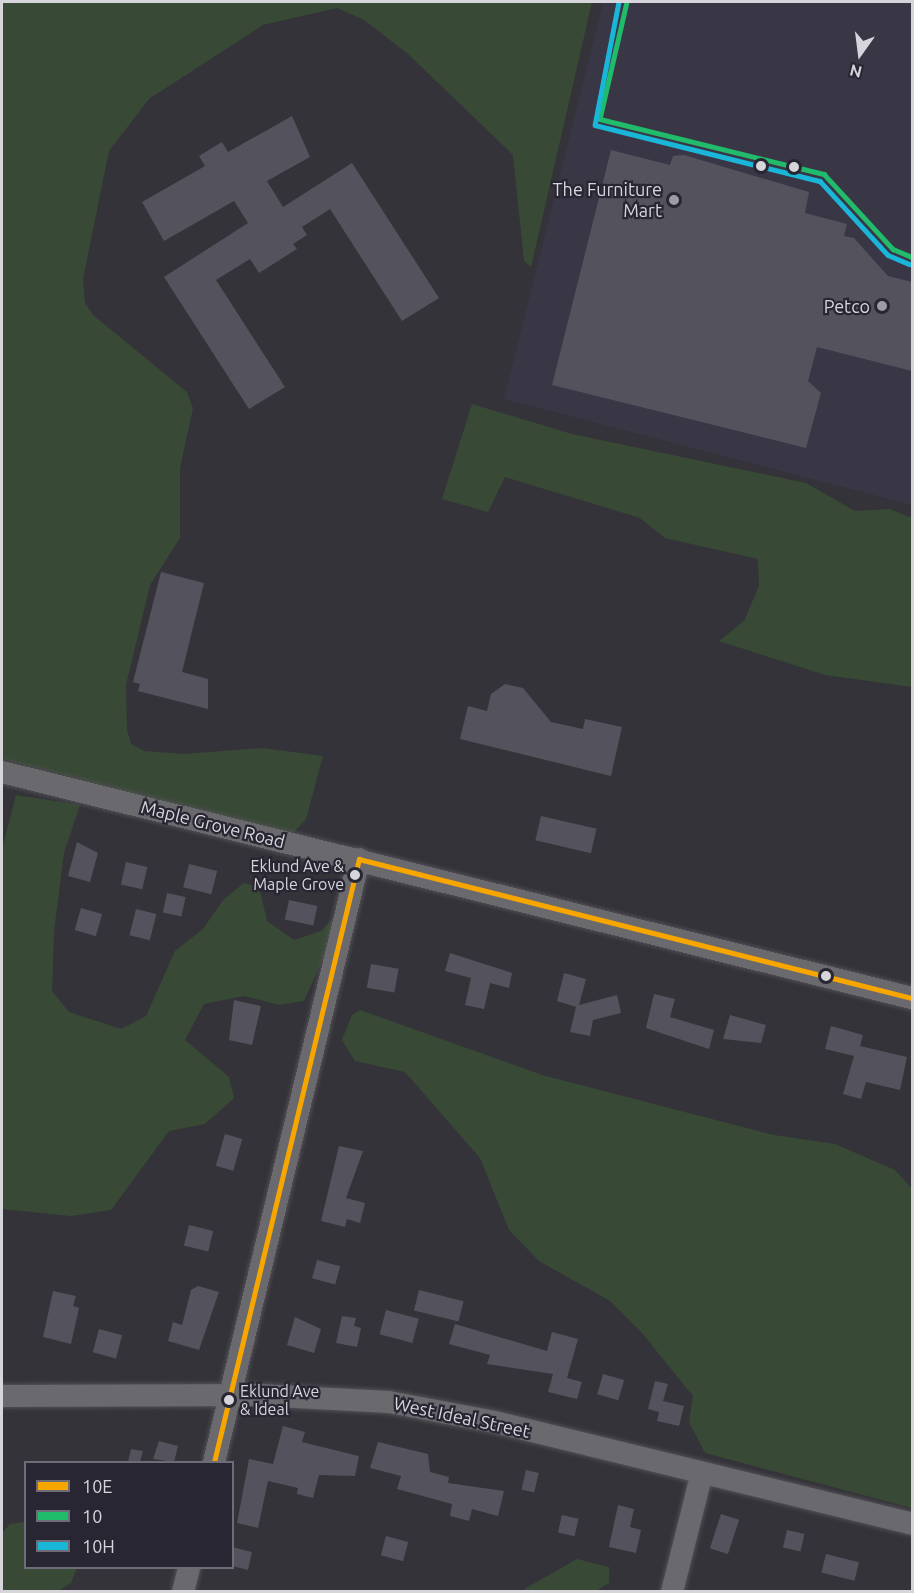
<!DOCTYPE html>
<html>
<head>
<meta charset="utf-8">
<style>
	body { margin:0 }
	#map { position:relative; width:914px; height:1593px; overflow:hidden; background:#343339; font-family:Ubuntu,sans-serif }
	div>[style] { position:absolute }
	.built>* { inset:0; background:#393646 }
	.green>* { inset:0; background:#384a35 }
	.building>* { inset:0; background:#54525c; transform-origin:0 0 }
	.roads { filter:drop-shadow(0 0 2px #515055) drop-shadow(0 0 2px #515055) }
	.minor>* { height:22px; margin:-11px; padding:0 11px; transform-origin:11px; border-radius:11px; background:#6a696e }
	.bus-1>* { height:4.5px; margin:-2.25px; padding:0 2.25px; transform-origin:2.25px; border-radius:2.25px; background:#f7a600 }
	.bus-2>* { height:4.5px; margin:-2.25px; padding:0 2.25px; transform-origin:2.25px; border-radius:2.25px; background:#20bc6c }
	.bus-3>* { height:4.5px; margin:-2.25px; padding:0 2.25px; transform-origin:2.25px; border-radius:2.25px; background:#1ab6d8 }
	.dots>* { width:16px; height:16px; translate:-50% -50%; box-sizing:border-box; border:3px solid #282632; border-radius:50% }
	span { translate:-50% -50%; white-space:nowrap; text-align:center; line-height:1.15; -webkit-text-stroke:4.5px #282632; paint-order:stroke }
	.bus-label { font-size:16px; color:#d6d5dc }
	.right { translate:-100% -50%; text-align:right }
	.left { translate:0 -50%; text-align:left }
	.poi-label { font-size:18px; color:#d6d5dc }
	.street-label { font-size:18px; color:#d6d5dc }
	.frame { position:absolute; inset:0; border:3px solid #d6d5dc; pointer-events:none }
	.legend { position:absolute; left:24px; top:1461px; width:210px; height:108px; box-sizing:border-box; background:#282632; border:2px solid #6e6c76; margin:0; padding:8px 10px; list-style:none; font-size:18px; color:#d6d5dc }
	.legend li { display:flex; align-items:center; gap:12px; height:30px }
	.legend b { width:30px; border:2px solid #6e6c76 }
	.north { position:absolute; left:830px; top:24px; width:60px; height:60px; -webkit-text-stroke:4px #282632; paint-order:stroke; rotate:194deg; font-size:16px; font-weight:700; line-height:24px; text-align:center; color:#d6d5dc }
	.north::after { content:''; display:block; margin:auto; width:21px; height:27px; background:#d6d5dc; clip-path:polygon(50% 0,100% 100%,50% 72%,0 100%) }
</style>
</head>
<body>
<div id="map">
	<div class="built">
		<div style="clip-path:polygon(603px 2px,912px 2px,912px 505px,504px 399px)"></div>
	</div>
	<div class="green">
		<div style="clip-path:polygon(2px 2px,592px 2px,531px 267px,524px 261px,513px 155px,408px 54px,364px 20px,337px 8px,263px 25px,149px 99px,109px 151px,83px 279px,85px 303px,93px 315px,187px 392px,193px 408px,180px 468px,180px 538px,150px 585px,126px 685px,127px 730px,131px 744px,144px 751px,184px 754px,263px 748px,323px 756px,306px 819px,292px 834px,2px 759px)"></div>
		<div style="clip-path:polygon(472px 404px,572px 434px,806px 483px,855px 511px,889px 509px,912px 518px,912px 687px,825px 675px,719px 641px,744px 621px,759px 586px,758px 559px,665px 538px,640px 518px,505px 477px,488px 512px,442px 499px)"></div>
		<div style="clip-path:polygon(16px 795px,80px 805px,64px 853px,54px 931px,52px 991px,69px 1012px,121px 1029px,146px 1016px,175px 951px,203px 929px,224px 899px,244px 883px,259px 887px,267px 921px,294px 940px,321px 931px,331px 920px,339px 923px,304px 1001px,279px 1005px,244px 996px,204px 1004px,185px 1040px,229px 1077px,234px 1098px,205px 1124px,169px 1131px,111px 1210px,71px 1216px,2px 1209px,2px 849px)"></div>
		<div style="clip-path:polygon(360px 1010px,542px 1075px,774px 1135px,835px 1144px,895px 1170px,912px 1189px,912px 1508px,705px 1453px,689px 1422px,693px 1396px,642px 1333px,610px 1301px,539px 1261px,509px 1230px,480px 1158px,405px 1072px,355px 1061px,342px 1040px,352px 1015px)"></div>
		<div style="clip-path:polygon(25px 1522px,26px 1568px,77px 1568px,71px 1583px,58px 1591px,2px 1591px,2px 1533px,10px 1524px)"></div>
		<div style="clip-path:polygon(577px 1559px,609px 1567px,609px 1583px,596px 1591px,521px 1591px)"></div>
	</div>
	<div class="building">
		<div style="clip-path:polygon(292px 116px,310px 157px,267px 181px,283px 207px,352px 163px,439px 298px,402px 321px,330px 209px,302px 227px,307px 235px,293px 244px,297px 249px,259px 273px,250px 259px,216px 280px,285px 387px,249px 409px,164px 277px,248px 223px,234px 201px,164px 241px,142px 202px,205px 166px,199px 156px,222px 142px,228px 152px)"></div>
		<div style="clip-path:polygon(611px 150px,670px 165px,673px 156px,684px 155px,809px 192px,805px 213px,847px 224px,844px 236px,854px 238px,888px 276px,912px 282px,912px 371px,817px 347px,808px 381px,821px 393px,806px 448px,552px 385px)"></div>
		<div style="clip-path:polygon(161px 572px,204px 583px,182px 672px,208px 679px,208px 709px,138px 691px,140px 684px,133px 682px)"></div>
		<div style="clip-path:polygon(505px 684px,523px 688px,551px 722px,583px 729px,585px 719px,622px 727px,611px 776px,460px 739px,468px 706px,487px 711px,491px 694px)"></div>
		<div style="left:541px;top:816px;width:57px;height:25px;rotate:13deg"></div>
		<div style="clip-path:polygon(77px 842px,98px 853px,90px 882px,68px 876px)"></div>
		<div style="left:126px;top:862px;width:22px;height:23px;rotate:13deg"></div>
		<div style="left:189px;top:864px;width:29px;height:24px;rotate:14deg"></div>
		<div style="left:167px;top:893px;width:19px;height:20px;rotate:12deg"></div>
		<div style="left:289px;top:900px;width:29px;height:20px;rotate:12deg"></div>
		<div style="left:81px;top:908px;width:22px;height:23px;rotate:16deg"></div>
		<div style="left:136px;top:909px;width:21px;height:27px;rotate:14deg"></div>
		<div style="clip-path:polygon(450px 953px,512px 973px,509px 988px,490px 983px,484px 1009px,465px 1005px,471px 978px,445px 971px)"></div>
		<div style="left:371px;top:964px;width:28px;height:24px;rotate:10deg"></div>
		<div style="clip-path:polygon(564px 973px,586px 979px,579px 1005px,617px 995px,621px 1013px,593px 1020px,590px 1036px,570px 1032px,576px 1007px,557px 1001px)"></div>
		<div style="clip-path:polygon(654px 994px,675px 999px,670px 1017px,714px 1030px,709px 1049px,646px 1028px)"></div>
		<div style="clip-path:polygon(234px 1000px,261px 1006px,252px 1045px,229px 1040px)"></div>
		<div style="clip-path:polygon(730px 1015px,766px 1025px,761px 1043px,723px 1039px)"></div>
		<div style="clip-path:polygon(831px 1026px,863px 1035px,860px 1046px,907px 1057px,900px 1090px,866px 1082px,861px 1099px,843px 1094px,854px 1056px,825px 1049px)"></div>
		<div style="left:225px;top:1134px;width:18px;height:33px;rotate:16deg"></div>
		<div style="clip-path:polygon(339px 1146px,363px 1151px,346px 1198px,365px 1203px,360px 1223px,347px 1219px,345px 1227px,321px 1221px)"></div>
		<div style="left:189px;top:1225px;width:25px;height:21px;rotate:14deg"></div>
		<div style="left:317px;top:1260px;width:24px;height:19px;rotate:15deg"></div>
		<div style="clip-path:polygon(198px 1286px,219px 1292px,199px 1350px,168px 1341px,173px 1322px,182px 1325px,191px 1290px)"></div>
		<div style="left:419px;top:1290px;width:46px;height:21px;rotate:14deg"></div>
		<div style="clip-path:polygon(53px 1291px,76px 1296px,73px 1306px,79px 1308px,71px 1344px,43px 1337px)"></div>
		<div style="left:386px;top:1310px;width:34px;height:25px;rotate:15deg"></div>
		<div style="clip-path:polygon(342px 1316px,356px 1318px,354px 1326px,361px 1328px,357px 1347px,336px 1343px)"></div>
		<div style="clip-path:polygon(295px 1317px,321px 1329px,314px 1353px,287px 1345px)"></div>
		<div style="clip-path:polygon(455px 1324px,547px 1351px,552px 1332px,578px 1339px,567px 1378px,582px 1382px,577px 1399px,548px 1392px,553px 1374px,487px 1364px,490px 1355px,449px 1344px)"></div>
		<div style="left:99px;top:1329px;width:24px;height:24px;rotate:15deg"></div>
		<div style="left:603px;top:1374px;width:22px;height:21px;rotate:16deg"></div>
		<div style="clip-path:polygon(655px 1381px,668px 1384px,663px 1401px,684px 1406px,679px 1426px,657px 1421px,659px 1412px,648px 1409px)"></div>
		<div style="clip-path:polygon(283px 1426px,305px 1432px,302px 1442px,359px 1456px,355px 1476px,319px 1475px,313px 1498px,297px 1494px,298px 1488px,268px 1481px,258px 1528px,237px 1523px,249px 1459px,273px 1464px)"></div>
		<div style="clip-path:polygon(159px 1441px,178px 1446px,174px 1462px,153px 1459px)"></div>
		<div style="clip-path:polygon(378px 1442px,428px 1454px,430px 1472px,449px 1477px,448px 1483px,504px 1491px,498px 1516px,472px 1509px,469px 1521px,450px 1516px,452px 1504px,397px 1489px,401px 1476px,370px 1468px)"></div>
		<div style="clip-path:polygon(131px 1449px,143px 1451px,140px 1462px,128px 1462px)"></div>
		<div style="left:526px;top:1470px;width:13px;height:20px;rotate:13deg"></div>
		<div style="clip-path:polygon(618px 1505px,634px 1509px,630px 1527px,641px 1530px,636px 1553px,609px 1547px)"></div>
		<div style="left:721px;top:1514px;width:19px;height:36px;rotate:18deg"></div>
		<div style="left:562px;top:1515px;width:17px;height:18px;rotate:13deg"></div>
		<div style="left:787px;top:1530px;width:18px;height:18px;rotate:13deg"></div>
		<div style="left:386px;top:1536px;width:23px;height:20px;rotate:15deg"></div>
		<div style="clip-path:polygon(232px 1547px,252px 1552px,248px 1570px,232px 1566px)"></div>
		<div style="left:826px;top:1554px;width:34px;height:19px;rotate:14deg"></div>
	</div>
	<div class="roads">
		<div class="minor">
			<div style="left:2px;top:772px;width:938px;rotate:13.95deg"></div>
			<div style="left:2px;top:1396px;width:256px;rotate:-0.2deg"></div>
			<div style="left:258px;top:1395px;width:131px;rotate:3.1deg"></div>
			<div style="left:389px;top:1402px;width:108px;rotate:10.7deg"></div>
			<div style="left:495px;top:1422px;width:429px;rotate:13.7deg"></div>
			<div style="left:214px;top:1462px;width:620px;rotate:-76.48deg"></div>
			<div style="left:183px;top:1592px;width:25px;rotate:-76deg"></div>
			<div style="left:672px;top:1592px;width:123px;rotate:-75.9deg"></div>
		</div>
	</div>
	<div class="bus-1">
		<div style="left:214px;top:1462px;width:620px;rotate:-76.48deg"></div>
		<div style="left:359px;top:859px;width:570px;rotate:14.11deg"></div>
	</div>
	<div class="bus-2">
		<div style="left:627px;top:2px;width:120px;rotate:103deg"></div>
		<div style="left:600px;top:119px;width:231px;rotate:13.8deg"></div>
		<div style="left:824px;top:174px;width:102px;rotate:47.4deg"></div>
		<div style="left:893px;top:249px;width:21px;rotate:23deg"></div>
	</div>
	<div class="bus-3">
		<div style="left:619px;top:2px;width:125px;rotate:101deg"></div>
		<div style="left:595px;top:125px;width:232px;rotate:14deg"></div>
		<div style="left:820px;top:181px;width:100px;rotate:47.4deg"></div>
		<div style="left:888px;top:255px;width:23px;rotate:23deg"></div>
	</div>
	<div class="dots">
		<div style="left:761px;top:166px;background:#d6d5dc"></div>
		<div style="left:794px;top:167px;background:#d6d5dc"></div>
		<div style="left:674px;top:200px;background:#9d9ca3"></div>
		<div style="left:882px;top:306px;background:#9d9ca3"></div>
		<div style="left:355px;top:875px;background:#d6d5dc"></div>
		<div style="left:826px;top:976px;background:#d6d5dc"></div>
		<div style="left:229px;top:1400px;background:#d6d5dc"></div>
	</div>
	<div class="bus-label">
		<span class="right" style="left:344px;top:875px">Eklund Ave &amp;<br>Maple Grove</span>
		<span class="left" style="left:240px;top:1400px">Eklund Ave<br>&amp; Ideal</span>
	</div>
	<div class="poi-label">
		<span class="right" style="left:662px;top:200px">The Furniture<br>Mart</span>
		<span class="right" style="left:870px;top:306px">Petco</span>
	</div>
	<div class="street-label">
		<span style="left:213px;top:824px;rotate:14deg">Maple Grove Road</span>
		<span style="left:462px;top:1417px;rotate:12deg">West Ideal Street</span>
	</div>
	<div class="frame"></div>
	<ul class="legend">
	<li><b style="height:8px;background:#f7a600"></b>10E</li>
	<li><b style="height:8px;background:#20bc6c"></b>10</li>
	<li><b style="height:8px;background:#1ab6d8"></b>10H</li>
	</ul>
	<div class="north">N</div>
</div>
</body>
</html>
